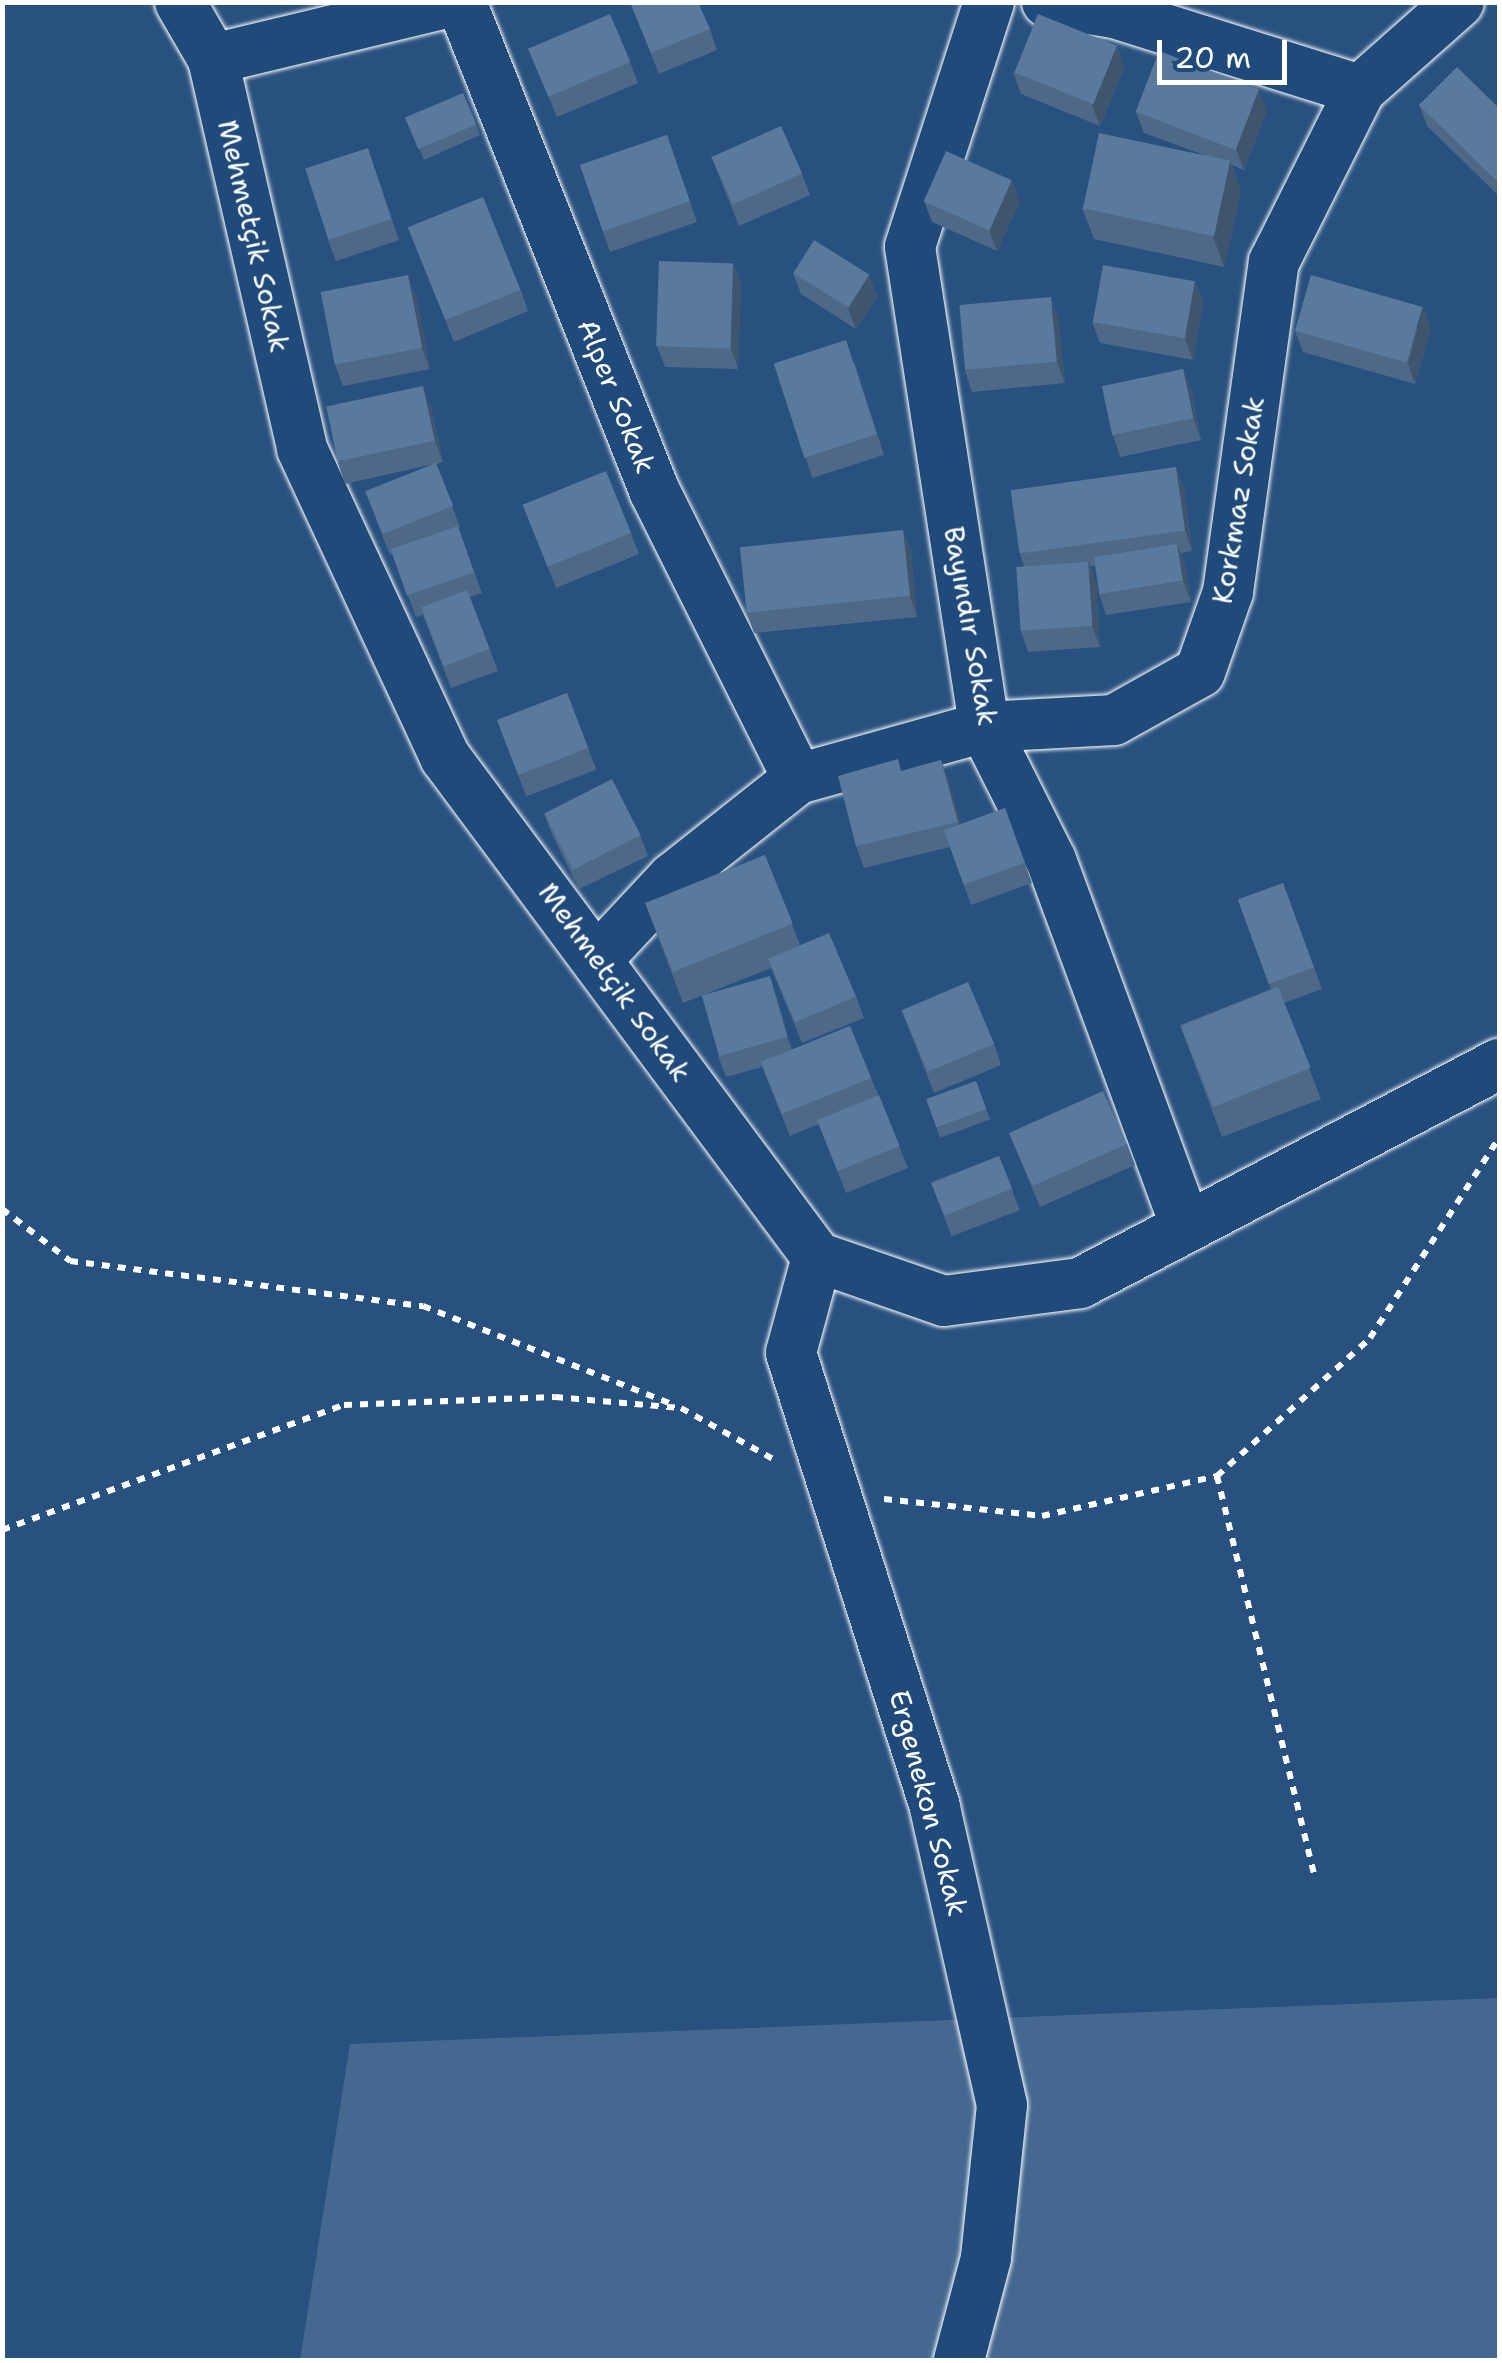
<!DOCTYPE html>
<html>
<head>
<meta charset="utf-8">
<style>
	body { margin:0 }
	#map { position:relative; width:1502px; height:2363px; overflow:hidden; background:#28517f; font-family:"Shantell Sans",sans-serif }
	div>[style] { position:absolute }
	.green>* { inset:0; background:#446890 }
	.path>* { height:6px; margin-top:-3px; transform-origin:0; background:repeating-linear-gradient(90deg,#fff 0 8px,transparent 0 16px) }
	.roads { filter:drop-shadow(0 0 2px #fff) drop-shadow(0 0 2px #fff) }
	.minor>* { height:50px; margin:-25px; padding:0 25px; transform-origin:25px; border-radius:25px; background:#1f4a7a }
	.wall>* { inset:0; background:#4d6987; transform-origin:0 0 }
	.shaded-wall>* { inset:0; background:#3f556e }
	.building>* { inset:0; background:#5a7a9d; transform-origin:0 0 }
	span { translate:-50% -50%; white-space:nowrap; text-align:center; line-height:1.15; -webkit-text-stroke:8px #1f4a7a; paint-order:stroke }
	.street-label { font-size:28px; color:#fff }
	.frame { position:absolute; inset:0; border:5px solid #fff; pointer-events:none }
	.scale { position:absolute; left:1157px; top:40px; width:130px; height:45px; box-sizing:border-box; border:5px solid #fff; border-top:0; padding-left:12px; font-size:30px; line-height:35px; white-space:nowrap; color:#fff; -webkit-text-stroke:8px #1f4a7a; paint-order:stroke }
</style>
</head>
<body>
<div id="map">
	<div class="green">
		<div style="clip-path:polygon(1499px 1998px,1499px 2360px,300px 2360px,350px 2044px)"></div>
	</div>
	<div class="path">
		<div style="left:2px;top:1209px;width:86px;rotate:37.4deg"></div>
		<div style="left:70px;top:1261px;width:356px;rotate:7.3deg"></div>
		<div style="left:423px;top:1306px;width:268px;rotate:21.5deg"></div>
		<div style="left:1217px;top:1476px;width:409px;rotate:76.3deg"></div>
		<div style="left:884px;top:1499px;width:159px;rotate:6.1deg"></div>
		<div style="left:1042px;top:1516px;width:180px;rotate:-12.9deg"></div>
		<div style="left:1217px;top:1476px;width:206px;rotate:-42deg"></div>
		<div style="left:1370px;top:1338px;width:240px;rotate:-57.2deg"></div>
		<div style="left:2px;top:1530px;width:364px;rotate:-20.1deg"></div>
		<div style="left:344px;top:1405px;width:211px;rotate:-2.2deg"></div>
		<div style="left:555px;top:1397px;width:126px;rotate:5deg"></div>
		<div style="left:681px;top:1408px;width:107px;rotate:29deg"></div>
	</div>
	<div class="roads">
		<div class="minor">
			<div style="left:180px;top:2px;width:66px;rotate:59.9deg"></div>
			<div style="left:213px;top:59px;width:400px;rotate:77.1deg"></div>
			<div style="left:302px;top:449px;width:340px;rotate:65.1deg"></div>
			<div style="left:445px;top:757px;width:623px;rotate:53.35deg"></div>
			<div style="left:817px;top:1257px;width:134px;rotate:19.1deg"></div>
			<div style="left:944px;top:1301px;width:137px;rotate:-7.5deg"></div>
			<div style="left:1080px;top:1283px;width:474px;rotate:-27.6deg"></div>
			<div style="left:461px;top:2px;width:525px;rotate:68.42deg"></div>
			<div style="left:654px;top:490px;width:323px;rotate:63.5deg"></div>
			<div style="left:989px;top:2px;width:257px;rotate:107.9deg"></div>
			<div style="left:910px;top:247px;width:486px;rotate:81.2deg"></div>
			<div style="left:984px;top:727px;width:149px;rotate:63.3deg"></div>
			<div style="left:1051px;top:860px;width:391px;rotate:69.8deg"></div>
			<div style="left:1047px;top:2px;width:68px;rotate:9.3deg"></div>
			<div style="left:1114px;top:13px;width:258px;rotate:17.4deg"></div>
			<div style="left:213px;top:59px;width:245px;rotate:-13.5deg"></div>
			<div style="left:600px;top:956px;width:107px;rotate:-46.9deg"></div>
			<div style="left:673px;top:878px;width:159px;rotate:-38.4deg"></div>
			<div style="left:798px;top:779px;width:193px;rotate:-15.6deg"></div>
			<div style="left:984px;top:727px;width:130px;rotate:-3.1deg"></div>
			<div style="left:1114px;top:720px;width:98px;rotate:-29.2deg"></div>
			<div style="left:1200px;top:672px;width:85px;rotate:-70.7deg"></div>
			<div style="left:1228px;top:592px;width:333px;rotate:-82.1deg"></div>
			<div style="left:1274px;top:262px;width:192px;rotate:-63.4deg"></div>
			<div style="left:1360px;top:90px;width:132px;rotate:-41.6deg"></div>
			<div style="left:817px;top:1257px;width:99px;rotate:105.2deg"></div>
			<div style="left:791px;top:1353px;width:477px;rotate:72.4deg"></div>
			<div style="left:935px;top:1808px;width:304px;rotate:77.3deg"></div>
			<div style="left:1002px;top:2105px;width:154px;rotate:96deg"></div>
			<div style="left:986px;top:2258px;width:106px;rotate:104.8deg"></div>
		</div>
	</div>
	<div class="wall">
		<div style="clip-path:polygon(630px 2px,710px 29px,717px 50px,659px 74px)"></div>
		<div style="clip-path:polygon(1117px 46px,1124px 68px,1100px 126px,1021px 94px,1013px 72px)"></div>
		<div style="clip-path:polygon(528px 48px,630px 62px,638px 83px,557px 117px)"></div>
		<div style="clip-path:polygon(1419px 105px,1500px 109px,1500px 197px,1427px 126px)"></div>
		<div style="clip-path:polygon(1267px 110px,1244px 170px,1232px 165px,1241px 191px,1224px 267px,1094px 239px,1082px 208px,1204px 155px,1144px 133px,1136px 112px)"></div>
		<div style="clip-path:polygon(406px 119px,476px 124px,480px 135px,424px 160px)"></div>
		<div style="left:667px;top:135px;width:92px;height:92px;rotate:71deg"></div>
		<div style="clip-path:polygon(711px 156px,802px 174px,810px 195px,739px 226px)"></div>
		<div style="clip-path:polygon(375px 169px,399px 240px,336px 261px,328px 240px)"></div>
		<div style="clip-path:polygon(924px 201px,1020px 201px,997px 251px,932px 222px)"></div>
		<div style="clip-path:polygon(408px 228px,521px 290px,528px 311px,454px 342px)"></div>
		<div style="clip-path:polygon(733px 263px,741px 284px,738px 369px,665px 367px,657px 346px)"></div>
		<div style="clip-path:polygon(793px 273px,869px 275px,877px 296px,856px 329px,801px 294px)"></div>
		<div style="clip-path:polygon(1195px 281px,1203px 302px,1193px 360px,1100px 343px,1092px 322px)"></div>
		<div style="clip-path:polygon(416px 296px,430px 369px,343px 386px,335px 365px)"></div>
		<div style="clip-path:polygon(1058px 318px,1065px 383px,972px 392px,965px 371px)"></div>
		<div style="clip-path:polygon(1431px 328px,1415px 384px,1303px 352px,1295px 331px)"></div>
		<div style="clip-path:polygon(854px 361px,884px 455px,812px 478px,805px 456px)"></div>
		<div style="clip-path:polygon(1183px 369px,1191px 390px,1201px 440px,1120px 457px,1113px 435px)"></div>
		<div style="clip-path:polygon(431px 407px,443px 462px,436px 464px,460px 527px,458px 528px,482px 593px,470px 597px,498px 671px,451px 688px,423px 615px,416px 617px,392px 554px,390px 555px,365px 491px,434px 464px,345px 484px,338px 463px)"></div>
		<div style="clip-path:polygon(1184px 488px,1192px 551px,1181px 553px,1185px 565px,1191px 602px,1106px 615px,1099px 594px,1095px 566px,1090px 566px,1096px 583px,1100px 647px,1028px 652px,1021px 631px,1024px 566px,1020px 554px)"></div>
		<div style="clip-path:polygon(523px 505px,631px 533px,639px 554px,556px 588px)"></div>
		<div style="clip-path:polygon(903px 530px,911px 551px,917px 617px,754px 633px,747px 612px)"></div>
		<div style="left:567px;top:693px;width:82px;height:75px;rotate:69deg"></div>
		<div style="clip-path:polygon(941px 760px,961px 824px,1005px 808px,1032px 883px,971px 905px,950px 847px,864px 868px,856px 846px,902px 771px)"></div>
		<div style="clip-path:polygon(544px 813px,640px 835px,648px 856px,579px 889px,552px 834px)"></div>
		<div style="clip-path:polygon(765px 855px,800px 945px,856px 996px,864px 1018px,802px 1043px,771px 968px,683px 1003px,645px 903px)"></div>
		<div style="clip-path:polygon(1283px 883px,1322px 989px,1284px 1003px,1321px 1099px,1222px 1137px,1180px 1025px,1271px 989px,1238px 900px)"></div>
		<div style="clip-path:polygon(777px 997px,792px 1050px,850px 1026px,908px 1168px,846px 1193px,819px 1124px,790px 1136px,762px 1067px,726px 1077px,718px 1056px)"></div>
		<div style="clip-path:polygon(901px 1009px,994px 1044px,1001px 1065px,934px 1093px)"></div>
		<div style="left:976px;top:1081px;width:41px;height:53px;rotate:70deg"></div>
		<div style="clip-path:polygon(1009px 1133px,1127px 1144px,1135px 1165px,1040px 1207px)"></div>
		<div style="left:999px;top:1156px;width:58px;height:73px;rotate:69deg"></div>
	</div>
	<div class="shaded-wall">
		<div style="clip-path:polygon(1117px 46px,1124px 68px,1100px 126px,1092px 105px)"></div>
		<div style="clip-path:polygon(1259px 89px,1267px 110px,1244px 170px,1236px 149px)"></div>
		<div style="clip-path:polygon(1230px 161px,1241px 191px,1224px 267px,1213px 236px)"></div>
		<div style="clip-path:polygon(1012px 180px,1020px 201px,997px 251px,989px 230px)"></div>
		<div style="clip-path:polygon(733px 263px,741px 284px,738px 369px,731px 348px)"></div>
		<div style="clip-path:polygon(408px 275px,416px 296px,430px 369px,422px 348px)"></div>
		<div style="clip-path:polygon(869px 275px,877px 296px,856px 329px,848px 308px)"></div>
		<div style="clip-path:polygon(1195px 281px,1203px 302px,1193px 360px,1185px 339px)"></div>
		<div style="clip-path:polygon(1051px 297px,1058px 318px,1065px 383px,1057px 362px)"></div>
		<div style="clip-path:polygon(1423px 307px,1431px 328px,1415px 384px,1408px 363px)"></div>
		<div style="clip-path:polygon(1183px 369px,1191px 390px,1201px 440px,1193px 418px)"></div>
		<div style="clip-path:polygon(423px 386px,431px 407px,443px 462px,435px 441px)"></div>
		<div style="clip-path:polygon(1176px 467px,1184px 488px,1192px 551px,1185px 530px)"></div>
		<div style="clip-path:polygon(903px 530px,911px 551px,917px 617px,910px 596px)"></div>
		<div style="clip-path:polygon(1177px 544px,1185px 565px,1191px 602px,1183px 581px)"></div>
		<div style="clip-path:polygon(1088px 562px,1096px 583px,1100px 647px,1092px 626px)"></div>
		<div style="clip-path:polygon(941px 760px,949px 781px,966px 843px,958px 822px)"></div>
		<div style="clip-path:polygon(770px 976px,777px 997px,795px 1058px,787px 1037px)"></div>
	</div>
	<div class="building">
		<div style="clip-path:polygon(630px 2px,698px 2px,710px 29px,651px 53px)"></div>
		<div style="left:610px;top:14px;width:52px;height:89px;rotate:67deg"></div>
		<div style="left:1038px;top:14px;width:85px;height:63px;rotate:22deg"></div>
		<div style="left:1159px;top:51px;width:107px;height:65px;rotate:21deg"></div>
		<div style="clip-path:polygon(1457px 67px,1500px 109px,1500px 184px,1419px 105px)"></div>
		<div style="left:463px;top:93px;width:34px;height:63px;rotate:67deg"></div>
		<div style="left:781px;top:126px;width:52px;height:76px;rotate:66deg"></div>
		<div style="left:1099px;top:133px;width:134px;height:77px;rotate:12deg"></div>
		<div style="left:667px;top:135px;width:70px;height:92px;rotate:71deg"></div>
		<div style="left:368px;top:148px;width:75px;height:66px;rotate:72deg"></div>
		<div style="left:946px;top:151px;width:72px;height:55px;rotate:24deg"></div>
		<div style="left:483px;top:197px;width:100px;height:81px;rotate:68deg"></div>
		<div style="left:814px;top:240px;width:65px;height:39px;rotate:32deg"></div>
		<div style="left:659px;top:261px;width:74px;height:85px;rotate:2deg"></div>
		<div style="left:1103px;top:265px;width:93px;height:58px;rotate:10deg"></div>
		<div style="left:408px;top:275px;width:74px;height:89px;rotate:79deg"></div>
		<div style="left:1311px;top:275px;width:116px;height:58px;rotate:16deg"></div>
		<div style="left:1051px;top:297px;width:65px;height:92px;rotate:85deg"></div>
		<div style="left:846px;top:340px;width:99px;height:76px;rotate:72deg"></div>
		<div style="left:1183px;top:369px;width:50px;height:83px;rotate:78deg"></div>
		<div style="left:423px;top:386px;width:56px;height:99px;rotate:78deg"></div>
		<div style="left:436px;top:463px;width:46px;height:76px;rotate:68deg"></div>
		<div style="left:1176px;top:467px;width:64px;height:167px;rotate:82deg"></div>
		<div style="left:606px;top:471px;width:67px;height:90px;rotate:68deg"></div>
		<div style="left:458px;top:526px;width:49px;height:71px;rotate:71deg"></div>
		<div style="left:903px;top:530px;width:66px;height:164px;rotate:84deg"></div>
		<div style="left:1177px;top:544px;width:37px;height:84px;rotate:81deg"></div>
		<div style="left:1088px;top:562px;width:64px;height:72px;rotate:86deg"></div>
		<div style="left:467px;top:590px;width:63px;height:49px;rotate:69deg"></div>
		<div style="left:567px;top:693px;width:59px;height:75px;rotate:69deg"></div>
		<div style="clip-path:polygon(898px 759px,901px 771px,941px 760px,958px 822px,856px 846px,838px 776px)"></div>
		<div style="left:612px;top:779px;width:63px;height:76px;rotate:63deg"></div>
		<div style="left:1005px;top:808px;width:58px;height:65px;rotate:70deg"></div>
		<div style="left:765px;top:855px;width:74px;height:129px;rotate:68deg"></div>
		<div style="left:1283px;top:883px;width:90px;height:48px;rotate:70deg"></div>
		<div style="left:829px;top:933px;width:69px;height:66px;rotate:67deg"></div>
		<div style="left:770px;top:976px;width:63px;height:71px;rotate:74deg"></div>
		<div style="left:968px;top:982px;width:67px;height:72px;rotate:67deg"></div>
		<div style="left:1278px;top:987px;width:87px;height:105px;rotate:68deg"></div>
		<div style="left:850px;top:1026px;width:56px;height:96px;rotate:68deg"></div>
		<div style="left:976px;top:1081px;width:30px;height:53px;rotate:70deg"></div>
		<div style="left:1103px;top:1091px;width:58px;height:103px;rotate:66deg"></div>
		<div style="left:879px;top:1095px;width:55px;height:67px;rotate:68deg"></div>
		<div style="left:999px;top:1156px;width:35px;height:73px;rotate:68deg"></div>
	</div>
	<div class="street-label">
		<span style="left:254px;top:236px;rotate:77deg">Mehmetçik Sokak</span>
		<span style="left:617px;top:396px;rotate:68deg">Alper Sokak</span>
		<span style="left:1238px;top:500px;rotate:-81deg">Korkmaz Sokak</span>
		<span style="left:971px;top:626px;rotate:80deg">Bayındır Sokak</span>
		<span style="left:615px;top:982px;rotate:54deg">Mehmetçik Sokak</span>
		<span style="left:929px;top:1803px;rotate:75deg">Ergenekon Sokak</span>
	</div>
	<div class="frame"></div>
	<div class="scale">20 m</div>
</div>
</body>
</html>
